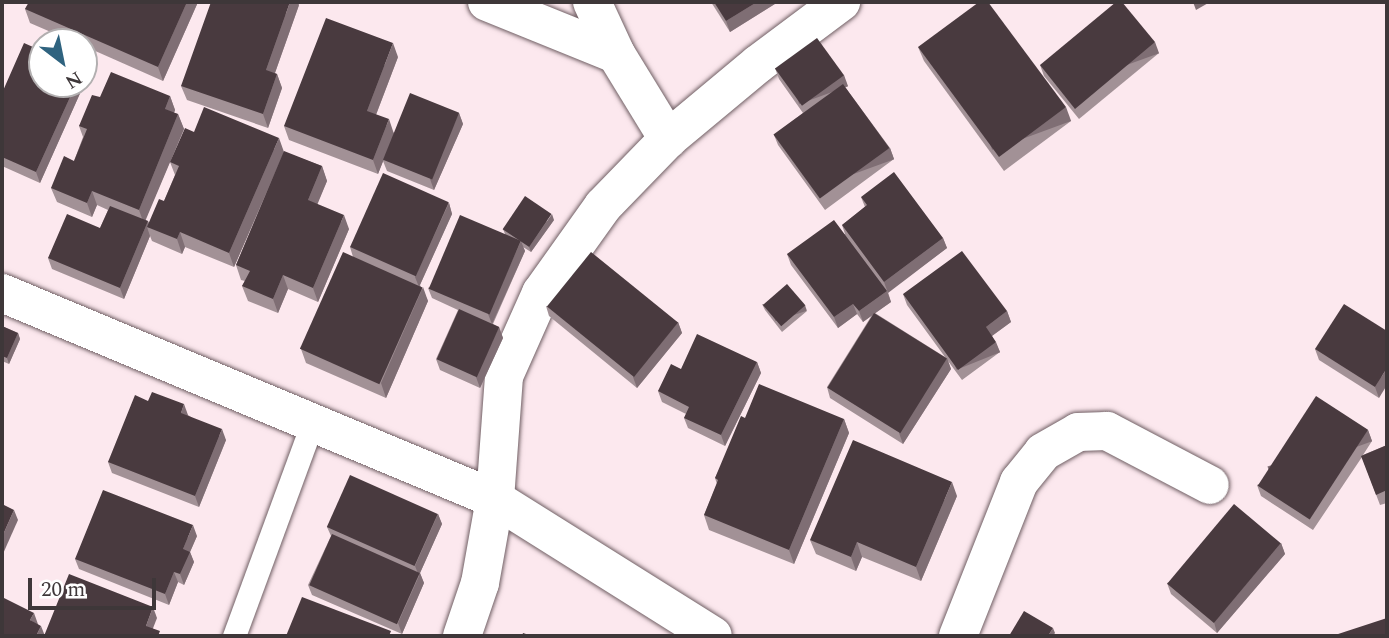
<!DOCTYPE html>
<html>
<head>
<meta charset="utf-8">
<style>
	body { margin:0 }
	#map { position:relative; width:1389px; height:638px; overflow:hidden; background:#fce8ee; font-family:Spectral,serif }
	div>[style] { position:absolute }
	.roads { filter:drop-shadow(0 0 2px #705f64) drop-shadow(0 0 2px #705f64) }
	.lane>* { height:23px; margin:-11.5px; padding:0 11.5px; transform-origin:11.5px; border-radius:11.5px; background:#fff }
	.street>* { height:38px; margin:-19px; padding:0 19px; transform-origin:19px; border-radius:19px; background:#fff }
	.wall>* { inset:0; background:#a29196 }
	.shaded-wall>* { inset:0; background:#7f6e74; transform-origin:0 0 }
	.building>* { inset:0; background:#493a3f; transform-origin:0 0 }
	span { translate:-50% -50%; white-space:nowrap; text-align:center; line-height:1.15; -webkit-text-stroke:7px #fff; paint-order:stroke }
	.frame { position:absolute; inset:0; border:4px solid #3e3739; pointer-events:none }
	.north { position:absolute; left:28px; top:28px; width:70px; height:70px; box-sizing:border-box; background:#fff; border:2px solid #b2afb0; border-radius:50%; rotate:148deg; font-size:19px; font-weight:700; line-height:28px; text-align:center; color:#3e3739 }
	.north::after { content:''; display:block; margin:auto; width:24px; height:32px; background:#2f637f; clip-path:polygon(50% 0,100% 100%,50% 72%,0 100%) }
	.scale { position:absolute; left:28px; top:578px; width:128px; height:32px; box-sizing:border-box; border:4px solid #3e3739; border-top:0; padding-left:9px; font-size:21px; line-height:24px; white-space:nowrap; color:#3e3739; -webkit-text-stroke:5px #fff; paint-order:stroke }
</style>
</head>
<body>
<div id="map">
	<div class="roads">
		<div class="lane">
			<div style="left:234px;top:636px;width:229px;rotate:-69.8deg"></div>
		</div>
		<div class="street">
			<div style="left:487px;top:2px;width:139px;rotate:22deg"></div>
			<div style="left:592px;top:2px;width:57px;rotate:65.2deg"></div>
			<div style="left:616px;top:54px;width:100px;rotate:58.5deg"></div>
			<div style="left:2px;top:293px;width:534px;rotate:22.68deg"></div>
			<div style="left:495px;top:499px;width:257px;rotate:32.1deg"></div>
			<div style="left:462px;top:636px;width:56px;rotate:-71.2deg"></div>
			<div style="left:480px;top:583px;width:85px;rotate:-79.9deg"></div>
			<div style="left:495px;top:499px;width:123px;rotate:-85.8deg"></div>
			<div style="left:504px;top:376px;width:91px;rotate:-66deg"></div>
			<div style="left:541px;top:293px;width:107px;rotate:-54.5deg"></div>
			<div style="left:603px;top:206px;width:93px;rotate:-45.9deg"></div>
			<div style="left:668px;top:139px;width:117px;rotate:-39.8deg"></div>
			<div style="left:758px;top:64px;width:104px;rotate:-36.8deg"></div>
			<div style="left:958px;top:636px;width:166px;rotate:-68.4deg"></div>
			<div style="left:1019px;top:482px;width:38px;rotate:-51deg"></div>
			<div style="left:1043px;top:452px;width:40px;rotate:-29.7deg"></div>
			<div style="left:1078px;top:432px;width:29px;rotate:-2deg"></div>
			<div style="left:1107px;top:431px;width:116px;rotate:27.7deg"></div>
		</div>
	</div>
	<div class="wall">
		<div style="clip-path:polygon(29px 2px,198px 2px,163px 81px,84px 46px,84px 42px,74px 42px,30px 23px,25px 9px)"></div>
		<div style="clip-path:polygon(711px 2px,778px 2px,730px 32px)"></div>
		<div style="clip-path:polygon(299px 5px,275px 73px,277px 74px,282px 88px,268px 128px,187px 100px,181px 86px)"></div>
		<div style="clip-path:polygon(918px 47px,1071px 121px,1004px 171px,924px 61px)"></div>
		<div style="clip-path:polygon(1159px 53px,1079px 119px,1044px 76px,1040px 65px)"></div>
		<div style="clip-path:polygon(398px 57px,376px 115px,394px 133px,459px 113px,463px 124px,434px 190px,387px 171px,383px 161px,378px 174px,289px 140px,284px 126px)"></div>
		<div style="clip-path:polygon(775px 68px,848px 86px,845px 87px,890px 148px,894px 159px,825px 210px,778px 145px,774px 135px,803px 113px,779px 79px)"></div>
		<div style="clip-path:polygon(84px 74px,86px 80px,40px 183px,2px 166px,2px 93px,84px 84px)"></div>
		<div style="clip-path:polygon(170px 96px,175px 110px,174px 113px,178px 114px,184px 129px,145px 220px,148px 221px,149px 223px,164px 201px,175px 175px,170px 162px,194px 132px,284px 152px,322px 166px,327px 181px,317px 204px,349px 229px,318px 302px,288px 289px,278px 313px,248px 301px,242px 286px,245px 281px,241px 280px,236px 265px,268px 189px,234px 267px,185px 247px,182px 254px,152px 241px,150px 236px,124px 299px,52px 269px,48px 258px,100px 228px,108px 210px,97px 205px,92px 217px,57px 202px,51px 188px,74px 161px,83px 137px,79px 126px,100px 97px)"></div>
		<div style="clip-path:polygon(861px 197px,943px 238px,947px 248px,888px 292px,891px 302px,875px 313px,945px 357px,907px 305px,903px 294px,1007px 311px,1011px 322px,992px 336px,1000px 352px,962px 380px,948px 361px,951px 369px,903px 444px,830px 398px,827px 387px,872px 315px,863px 322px,857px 314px,838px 328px,791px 265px,787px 254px,845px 234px,842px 225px,865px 207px)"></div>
		<div style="clip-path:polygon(449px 203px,452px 214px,420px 285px,428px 301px,386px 398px,306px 363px,301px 349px,353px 257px,350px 247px)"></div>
		<div style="clip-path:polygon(554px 220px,531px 252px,523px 247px,525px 251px,493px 324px,499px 327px,503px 338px,480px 388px,440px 370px,436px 359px,458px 310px,432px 298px,428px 288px,505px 234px,503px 229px)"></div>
		<div style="clip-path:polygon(762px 304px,807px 311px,782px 332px,765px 310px)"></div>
		<div style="clip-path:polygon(546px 306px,678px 322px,682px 333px,637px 388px,549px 316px)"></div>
		<div style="clip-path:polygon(2px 326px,18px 333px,20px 339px,9px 364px,2px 361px)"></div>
		<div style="clip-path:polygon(1387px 331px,1379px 398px,1319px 360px,1315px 349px)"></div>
		<div style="clip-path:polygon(757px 362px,761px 373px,725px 446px,688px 428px,684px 418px,686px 414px,662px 402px,658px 391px,681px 369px)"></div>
		<div style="clip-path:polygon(148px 401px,188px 415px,226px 440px,199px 507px,112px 473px,108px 462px)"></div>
		<div style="clip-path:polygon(745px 418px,844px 419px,849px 433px,794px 564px,709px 530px,704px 515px,717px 484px,715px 478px)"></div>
		<div style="clip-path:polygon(1368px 430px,1372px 441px,1363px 455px,1387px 445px,1387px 503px,1380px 505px,1362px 457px,1313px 530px,1261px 496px,1257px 485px)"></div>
		<div style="clip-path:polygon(957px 496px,921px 581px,862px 557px,856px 571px,816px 554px,810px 540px)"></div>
		<div style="clip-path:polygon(438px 514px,442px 524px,420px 573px,424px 583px,402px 634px,312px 595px,308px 585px,331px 536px,327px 527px)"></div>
		<div style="clip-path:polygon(197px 536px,190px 552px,194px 562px,184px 585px,178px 582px,169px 605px,79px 569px,75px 559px)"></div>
		<div style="clip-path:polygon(1281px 543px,1285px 554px,1217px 633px,1171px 594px,1167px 583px)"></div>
	</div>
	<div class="shaded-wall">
		<div style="clip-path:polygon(187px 2px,198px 2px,163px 81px,158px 67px)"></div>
		<div style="clip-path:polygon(290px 2px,298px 2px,299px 5px,271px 84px,266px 70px)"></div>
		<div style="clip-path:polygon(757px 2px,778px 2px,730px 32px,726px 21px)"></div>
		<div style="clip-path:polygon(1193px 2px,1210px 2px,1196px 10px)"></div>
		<div style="left:1155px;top:42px;width:12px;height:104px;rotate:70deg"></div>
		<div style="clip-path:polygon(393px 43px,398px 57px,372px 125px,367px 111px)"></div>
		<div style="clip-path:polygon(84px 74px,86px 80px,40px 183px,36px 172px,76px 84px,84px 84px)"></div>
		<div style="clip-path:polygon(277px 74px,282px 88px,268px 128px,263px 114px)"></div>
		<div style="left:844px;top:75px;width:12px;height:52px;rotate:70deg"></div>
		<div style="clip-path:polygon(170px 96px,175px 110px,170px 123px,165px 109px)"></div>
		<div style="left:1066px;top:107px;width:15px;height:84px;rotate:70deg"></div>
		<div style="clip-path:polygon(459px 113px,463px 124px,434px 190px,430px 179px)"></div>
		<div style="clip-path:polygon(178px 114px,184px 129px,144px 224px,139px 210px)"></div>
		<div style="clip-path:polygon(389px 119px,394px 134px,378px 174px,373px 160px)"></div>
		<div style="clip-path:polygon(279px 138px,284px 152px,234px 267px,229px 253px)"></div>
		<div style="left:890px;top:148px;width:12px;height:86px;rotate:70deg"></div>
		<div style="clip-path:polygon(322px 166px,327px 181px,313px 215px,308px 200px)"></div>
		<div style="clip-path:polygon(92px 191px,97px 205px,92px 217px,87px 203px)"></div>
		<div style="clip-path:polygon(449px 203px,452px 214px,419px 287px,415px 277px)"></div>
		<div style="clip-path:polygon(552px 214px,554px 220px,531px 252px,529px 247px)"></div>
		<div style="clip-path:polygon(344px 215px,349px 229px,318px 302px,313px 288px)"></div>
		<div style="clip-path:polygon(148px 221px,150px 228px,147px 227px,150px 236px,124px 299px,120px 288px)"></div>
		<div style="clip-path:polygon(180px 232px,185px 247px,182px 254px,177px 239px)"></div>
		<div style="clip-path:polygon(943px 238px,947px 248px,888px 293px,884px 282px)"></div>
		<div style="clip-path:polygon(521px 241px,525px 251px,492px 324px,488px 314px)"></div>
		<div style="clip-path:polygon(283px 275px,288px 289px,278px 313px,273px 299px)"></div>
		<div style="clip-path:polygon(423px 287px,428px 301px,386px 398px,381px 383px)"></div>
		<div style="clip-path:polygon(887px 291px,891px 302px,863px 322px,859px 311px)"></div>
		<div style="clip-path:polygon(853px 304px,857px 314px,838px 328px,834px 317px)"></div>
		<div style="left:805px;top:305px;width:6px;height:33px;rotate:72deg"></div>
		<div style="clip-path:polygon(1007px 311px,1011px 322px,989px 338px,986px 327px)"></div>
		<div style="clip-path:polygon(678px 322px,682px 333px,637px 388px,633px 377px)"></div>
		<div style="clip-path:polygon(499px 327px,503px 338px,480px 388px,476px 377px)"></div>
		<div style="clip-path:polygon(18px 333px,20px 339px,9px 364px,7px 358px)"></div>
		<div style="left:996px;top:342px;width:11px;height:47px;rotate:68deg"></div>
		<div style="clip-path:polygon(947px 358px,951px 369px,903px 444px,899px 433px)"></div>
		<div style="clip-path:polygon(757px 362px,761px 373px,725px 446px,721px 435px)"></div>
		<div style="clip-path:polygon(1387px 368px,1387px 385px,1379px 398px,1375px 387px)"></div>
		<div style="clip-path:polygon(184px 404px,188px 415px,185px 424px,181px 413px)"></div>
		<div style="clip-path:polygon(844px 419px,849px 433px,794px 564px,789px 550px)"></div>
		<div style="clip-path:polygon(222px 429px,226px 440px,199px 507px,195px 496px)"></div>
		<div style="left:1368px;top:430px;width:12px;height:107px;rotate:70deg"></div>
		<div style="clip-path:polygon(952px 482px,957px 496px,921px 581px,916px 567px)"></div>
		<div style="clip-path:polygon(14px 510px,18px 520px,2px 556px,2px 537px)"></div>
		<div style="clip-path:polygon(438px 514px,442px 524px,420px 573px,424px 583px,402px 634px,398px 623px,419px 576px,415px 566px)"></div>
		<div style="clip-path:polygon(193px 525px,197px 536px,190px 552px,194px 562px,184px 585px,180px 574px,183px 549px)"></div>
		<div style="clip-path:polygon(857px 542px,862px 557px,856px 571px,851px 557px)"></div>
		<div style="clip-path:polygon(1281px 543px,1285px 554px,1217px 633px,1214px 622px)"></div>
		<div style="clip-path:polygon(174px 572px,178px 582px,169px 605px,165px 594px)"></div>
		<div style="clip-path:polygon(153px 607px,157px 618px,150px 636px,146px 626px)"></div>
		<div style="clip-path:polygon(34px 613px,39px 627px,30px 620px)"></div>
		<div style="clip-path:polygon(41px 626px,45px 636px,36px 636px)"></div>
		<div style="clip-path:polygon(1053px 628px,1055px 633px,1053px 636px,1048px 636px)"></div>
	</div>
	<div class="building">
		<div style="clip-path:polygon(29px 2px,187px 2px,158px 67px,25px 9px)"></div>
		<div style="clip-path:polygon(211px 2px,290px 2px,266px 70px,277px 74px,263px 114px,181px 86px)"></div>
		<div style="clip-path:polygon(714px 2px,757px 2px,726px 21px)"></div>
		<div style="clip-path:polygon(979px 2px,988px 2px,1066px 107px,999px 157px,918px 47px)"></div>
		<div style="clip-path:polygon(1116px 2px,1122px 2px,1155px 42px,1075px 109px,1040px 65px)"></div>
		<div style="clip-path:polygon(326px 18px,393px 43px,367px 111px,389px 119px,373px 160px,284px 126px)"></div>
		<div style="left:817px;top:38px;width:46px;height:52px;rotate:54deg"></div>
		<div style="clip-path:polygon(24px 43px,42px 51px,42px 84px,76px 84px,36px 172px,2px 157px,2px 93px)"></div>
		<div style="clip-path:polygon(111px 72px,170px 96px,165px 109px,178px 114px,139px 210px,92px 191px,87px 203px,51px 188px,64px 156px,74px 161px,87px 129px,79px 126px,92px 95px,100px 97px)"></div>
		<div style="left:843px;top:84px;width:79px;height:86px;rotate:54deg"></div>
		<div style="left:410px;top:93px;width:53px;height:72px;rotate:22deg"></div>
		<div style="clip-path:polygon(204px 107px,279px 138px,229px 253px,180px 232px,177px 239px,147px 227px,159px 199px,164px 201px,179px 166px,170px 162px,185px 128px,194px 132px)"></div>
		<div style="clip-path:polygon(284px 151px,322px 166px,308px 200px,344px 215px,313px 288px,283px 275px,273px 299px,242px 286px,250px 271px,236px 265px)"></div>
		<div style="clip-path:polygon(894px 172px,943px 238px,884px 282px,842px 225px,867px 205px,861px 197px)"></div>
		<div style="left:383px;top:173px;width:72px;height:81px;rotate:24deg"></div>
		<div style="left:525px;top:196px;width:32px;height:40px;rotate:34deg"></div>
		<div style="clip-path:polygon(110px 206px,148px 221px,120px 288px,48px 258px,67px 214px,100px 228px)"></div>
		<div style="left:460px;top:215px;width:66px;height:80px;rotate:23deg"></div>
		<div style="clip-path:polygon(834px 220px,887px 291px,859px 311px,853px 304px,834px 317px,787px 254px)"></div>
		<div style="clip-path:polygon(962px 251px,1007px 311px,986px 327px,996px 342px,958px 370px,903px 294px)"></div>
		<div style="left:343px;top:252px;width:87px;height:106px;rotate:24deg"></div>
		<div style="left:591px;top:252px;width:112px;height:70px;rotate:39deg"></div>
		<div style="left:787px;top:284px;width:28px;height:32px;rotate:49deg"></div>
		<div style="clip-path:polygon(1344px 304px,1387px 331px,1387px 368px,1375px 387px,1315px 349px)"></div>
		<div style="left:459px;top:309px;width:44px;height:55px;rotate:24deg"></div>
		<div style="left:874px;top:313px;width:86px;height:88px;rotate:32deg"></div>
		<div style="clip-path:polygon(2px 326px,18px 333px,7px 358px,2px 356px)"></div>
		<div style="clip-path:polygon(697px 334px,757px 362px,721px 435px,684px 418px,689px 407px,658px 391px,671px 364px,681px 369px)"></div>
		<div style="clip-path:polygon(759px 384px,844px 419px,789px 550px,704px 515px,718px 480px,715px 478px,741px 416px,745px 418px)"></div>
		<div style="clip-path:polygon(152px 392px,184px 404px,181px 413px,222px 429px,195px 496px,108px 462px,135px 395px,148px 401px)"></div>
		<div style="left:1316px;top:396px;width:62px;height:107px;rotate:33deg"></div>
		<div style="clip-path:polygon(853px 440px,952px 482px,916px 567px,857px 542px,851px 557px,810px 540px)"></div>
		<div style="clip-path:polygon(1387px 445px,1387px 490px,1376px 495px,1361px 456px)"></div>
		<div style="left:350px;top:475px;width:96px;height:57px;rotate:24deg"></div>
		<div style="clip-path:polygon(103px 490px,193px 525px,183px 549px,190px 552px,180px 574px,174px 572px,165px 594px,75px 559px)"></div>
		<div style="clip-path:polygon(2px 504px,14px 510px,2px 537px)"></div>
		<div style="left:1234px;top:504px;width:61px;height:104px;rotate:40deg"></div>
		<div style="left:332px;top:534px;width:96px;height:56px;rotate:24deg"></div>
		<div style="clip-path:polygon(69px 574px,153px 607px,146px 626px,160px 631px,158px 636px,44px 636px)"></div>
		<div style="clip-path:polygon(2px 597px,34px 613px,30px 620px,41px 626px,36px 636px,2px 636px)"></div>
		<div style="clip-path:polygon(302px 597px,391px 631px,389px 636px,286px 636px)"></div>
		<div style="clip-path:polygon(1024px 611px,1053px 628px,1048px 636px,1009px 636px)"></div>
		<div style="clip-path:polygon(1387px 618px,1387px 636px,1332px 636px)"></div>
		<div style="clip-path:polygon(523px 633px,532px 636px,522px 636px)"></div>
	</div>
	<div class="frame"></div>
	<div class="north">N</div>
	<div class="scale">20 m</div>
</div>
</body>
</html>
